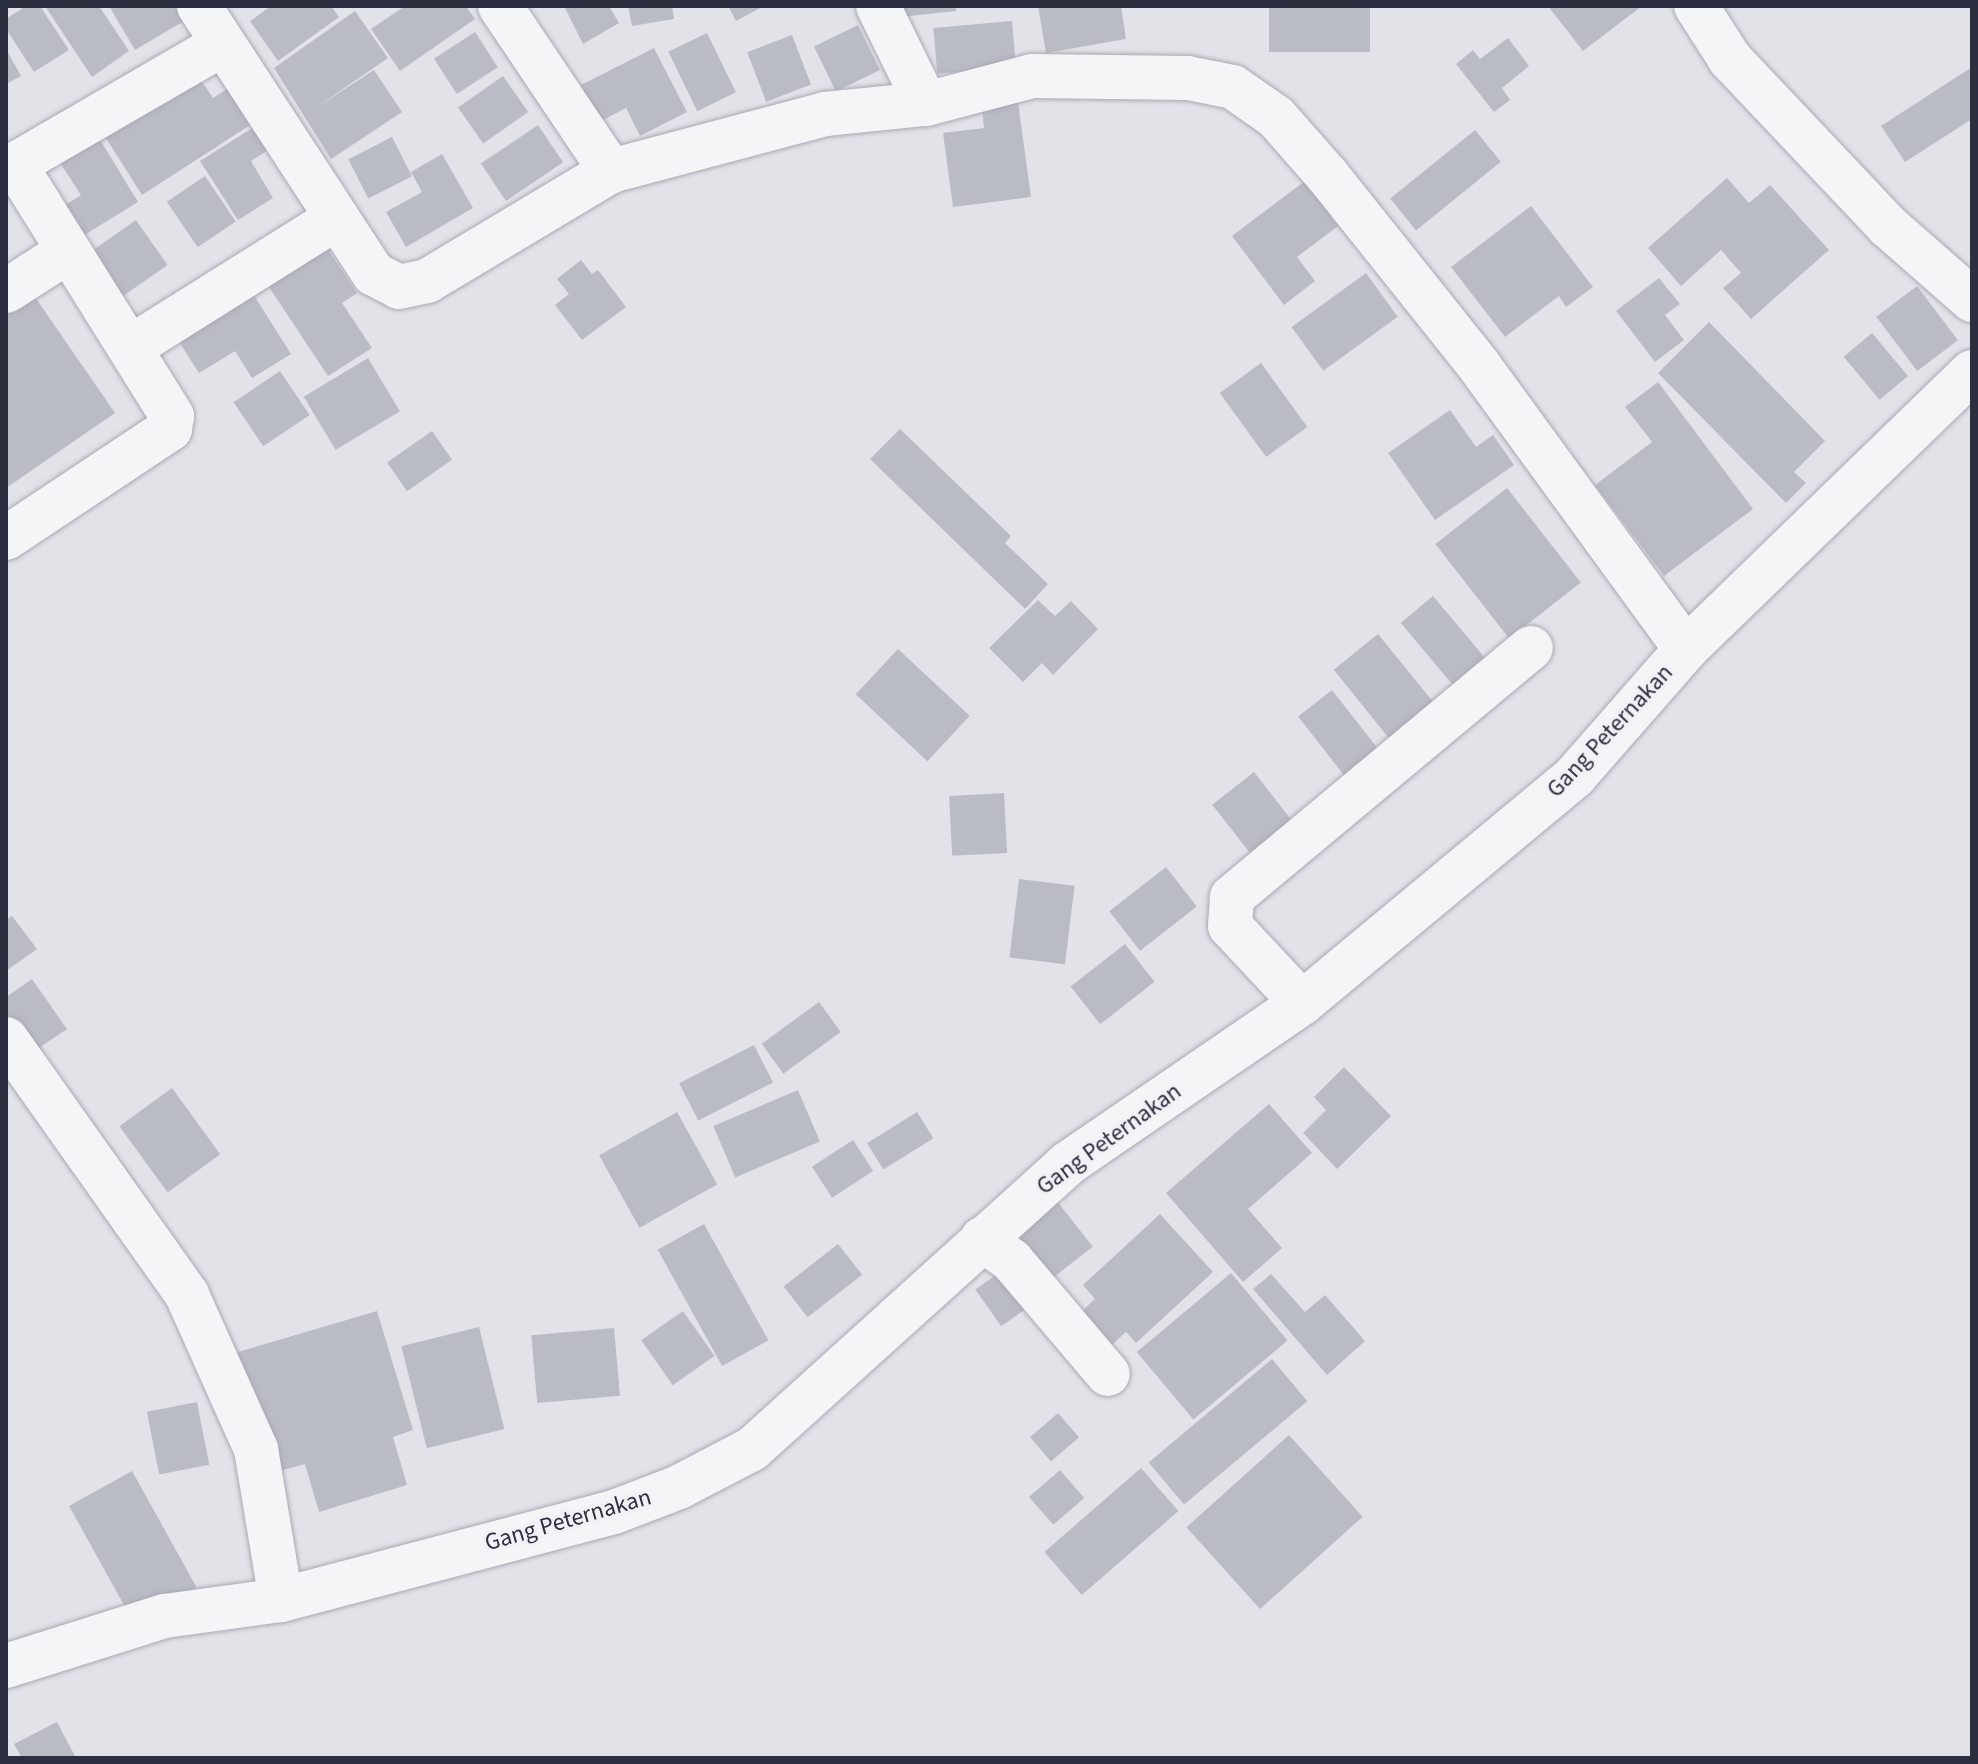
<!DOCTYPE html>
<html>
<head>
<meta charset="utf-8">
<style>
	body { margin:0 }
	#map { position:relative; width:1978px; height:1764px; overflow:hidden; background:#e2e3e9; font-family:"Source Sans 3",sans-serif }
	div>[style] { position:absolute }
	.building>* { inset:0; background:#babcc5; transform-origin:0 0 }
	.roads { filter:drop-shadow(0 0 2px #a8a9b3) drop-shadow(0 0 2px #a8a9b3) }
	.minor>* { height:44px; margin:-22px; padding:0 22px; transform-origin:22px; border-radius:22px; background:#f4f5f7 }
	span { translate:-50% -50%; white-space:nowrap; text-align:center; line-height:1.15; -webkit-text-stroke:7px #f1f2f6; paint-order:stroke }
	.street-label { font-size:24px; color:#2c2f3f }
	.frame { position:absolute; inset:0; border:8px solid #2c2f3f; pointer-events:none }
</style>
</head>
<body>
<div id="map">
	<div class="building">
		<div style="clip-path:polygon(26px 6px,40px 6px,69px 50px,34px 72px,6px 29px,6px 19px)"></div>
		<div style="clip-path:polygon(45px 6px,99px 6px,129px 51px,92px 77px)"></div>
		<div style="clip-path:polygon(109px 6px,174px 6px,184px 21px,135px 50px)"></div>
		<div style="clip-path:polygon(271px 6px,331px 6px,339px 17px,278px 61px,250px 21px)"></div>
		<div style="clip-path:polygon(405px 6px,466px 6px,475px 19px,400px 71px,371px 29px)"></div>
		<div style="clip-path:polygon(564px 6px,609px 6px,619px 23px,583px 44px)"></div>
		<div style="clip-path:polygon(628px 6px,672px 6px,674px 19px,632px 26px)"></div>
		<div style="clip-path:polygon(728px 6px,764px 6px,736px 21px)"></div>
		<div style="clip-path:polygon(899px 6px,956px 6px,956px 11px,900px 17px)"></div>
		<div style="clip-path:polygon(1038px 6px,1121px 6px,1126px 39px,1046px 53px)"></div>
		<div style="left:1269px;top:6px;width:101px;height:46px"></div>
		<div style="clip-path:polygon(1548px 6px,1642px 6px,1583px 51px)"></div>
		<div style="clip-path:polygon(355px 11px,388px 58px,314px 109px,374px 70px,402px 112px,331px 159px,274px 68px)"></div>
		<div style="left:1012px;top:21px;width:46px;height:79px;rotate:85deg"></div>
		<div style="left:858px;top:25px;width:50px;height:49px;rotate:64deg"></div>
		<div style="left:475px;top:32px;width:42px;height:49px;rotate:57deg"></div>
		<div style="left:707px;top:33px;width:66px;height:43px;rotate:64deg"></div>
		<div style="left:792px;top:35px;width:53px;height:48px;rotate:69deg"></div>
		<div style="clip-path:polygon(1508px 38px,1529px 66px,1502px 88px,1510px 100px,1494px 112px,1456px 64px,1473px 50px,1480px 59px)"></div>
		<div style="clip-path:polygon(654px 48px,687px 112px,640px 136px,626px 108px,599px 122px,581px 85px)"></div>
		<div style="clip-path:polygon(6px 49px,21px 76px,6px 84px)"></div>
		<div style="clip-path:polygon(192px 67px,213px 98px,235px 84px,258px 120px,142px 195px,99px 127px)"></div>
		<div style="clip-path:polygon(1972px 67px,1972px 119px,1905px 162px,1881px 126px)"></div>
		<div style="left:503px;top:76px;width:44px;height:55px;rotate:55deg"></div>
		<div style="clip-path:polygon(1018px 102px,1031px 197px,953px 207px,943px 133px,984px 128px,982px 106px)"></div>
		<div style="clip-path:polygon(91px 125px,138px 202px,81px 237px,62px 207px,81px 195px,51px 149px)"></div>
		<div style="left:538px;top:125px;width:45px;height:69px;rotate:56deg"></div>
		<div style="clip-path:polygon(254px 127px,268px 150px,251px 161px,273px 198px,238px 220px,200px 161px)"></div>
		<div style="left:1475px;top:130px;width:41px;height:109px;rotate:51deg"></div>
		<div style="left:392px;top:137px;width:44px;height:49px;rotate:63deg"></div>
		<div style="clip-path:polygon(442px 154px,473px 208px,406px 247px,386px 212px,422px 192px,411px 172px)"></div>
		<div style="left:205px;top:176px;width:55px;height:46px;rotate:56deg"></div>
		<div style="clip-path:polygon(1727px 178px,1749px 203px,1770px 185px,1829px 250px,1751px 319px,1723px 288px,1741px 273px,1721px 250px,1681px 286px,1648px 248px)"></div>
		<div style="clip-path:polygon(1305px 181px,1338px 226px,1297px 257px,1315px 281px,1284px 305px,1232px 236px)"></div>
		<div style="clip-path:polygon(1531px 206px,1593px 287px,1566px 307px,1559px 296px,1505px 337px,1451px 267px)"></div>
		<div style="left:136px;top:220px;width:55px;height:55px;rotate:55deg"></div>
		<div style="clip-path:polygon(317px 233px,357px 293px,342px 303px,372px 348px,328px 376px,259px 272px)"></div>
		<div style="clip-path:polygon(581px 260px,592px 274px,598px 270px,626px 307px,582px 340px,555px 305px,569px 294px,557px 279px)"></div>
		<div style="left:1366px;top:273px;width:54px;height:92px;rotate:54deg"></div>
		<div style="clip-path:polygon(1659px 278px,1680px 304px,1665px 315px,1684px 340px,1655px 362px,1616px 311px)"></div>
		<div style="clip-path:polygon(24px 281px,115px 413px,6px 488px,6px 293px)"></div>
		<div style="clip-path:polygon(247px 284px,291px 354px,252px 378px,235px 351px,199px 373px,172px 331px)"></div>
		<div style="left:1917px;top:286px;width:68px;height:51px;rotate:53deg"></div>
		<div style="clip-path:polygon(1709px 322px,1825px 441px,1794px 472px,1806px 483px,1786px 503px,1658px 373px)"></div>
		<div style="left:1872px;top:333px;width:56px;height:37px;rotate:50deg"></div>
		<div style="left:368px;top:358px;width:62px;height:75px;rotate:59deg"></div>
		<div style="left:1261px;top:363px;width:79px;height:51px;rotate:54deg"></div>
		<div style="left:280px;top:371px;width:53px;height:56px;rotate:56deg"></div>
		<div style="clip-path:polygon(1658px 382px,1753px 509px,1664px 576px,1595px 485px,1652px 442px,1625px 407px)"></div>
		<div style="clip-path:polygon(1450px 410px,1476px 447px,1493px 435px,1514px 465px,1435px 520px,1388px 453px)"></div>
		<div style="clip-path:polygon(900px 429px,1011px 536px,1005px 543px,1048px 584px,1025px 609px,870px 459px)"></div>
		<div style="left:432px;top:431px;width:35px;height:55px;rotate:55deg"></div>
		<div style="left:1507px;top:488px;width:120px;height:91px;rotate:52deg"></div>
		<div style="left:1433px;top:596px;width:80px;height:42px;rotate:50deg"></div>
		<div style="clip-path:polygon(1038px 600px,1055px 616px,1071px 601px,1098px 629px,1053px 675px,1042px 663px,1023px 682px,989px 648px)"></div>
		<div style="left:1378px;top:634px;width:104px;height:57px;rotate:51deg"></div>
		<div style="left:898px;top:649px;width:98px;height:62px;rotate:43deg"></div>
		<div style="left:1332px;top:690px;width:79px;height:43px;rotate:52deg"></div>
		<div style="left:1254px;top:772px;width:63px;height:53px;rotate:52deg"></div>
		<div style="left:1004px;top:793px;width:60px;height:55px;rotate:87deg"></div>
		<div style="left:1166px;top:867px;width:50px;height:72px;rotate:52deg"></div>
		<div style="left:1019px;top:879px;width:56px;height:79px;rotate:7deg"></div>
		<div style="clip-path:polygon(12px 916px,37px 949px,6px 971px,6px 920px)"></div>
		<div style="left:1125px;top:944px;width:48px;height:69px;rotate:52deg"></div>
		<div style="clip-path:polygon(32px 979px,67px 1029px,33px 1052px,6px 1014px,6px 997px)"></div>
		<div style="left:819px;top:1002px;width:37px;height:71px;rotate:54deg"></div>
		<div style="left:754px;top:1045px;width:42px;height:84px;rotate:63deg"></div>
		<div style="clip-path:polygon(1344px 1067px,1391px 1116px,1337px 1169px,1303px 1133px,1326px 1110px,1314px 1097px)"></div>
		<div style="left:172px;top:1088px;width:82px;height:65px;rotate:54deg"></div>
		<div style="left:798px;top:1090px;width:56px;height:92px;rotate:67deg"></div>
		<div style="clip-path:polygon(1269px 1104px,1312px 1153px,1248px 1209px,1282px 1248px,1243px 1282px,1166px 1193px)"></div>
		<div style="left:677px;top:1112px;width:83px;height:89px;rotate:61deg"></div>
		<div style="left:917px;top:1112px;width:31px;height:59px;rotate:58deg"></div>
		<div style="left:853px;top:1140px;width:37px;height:49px;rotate:57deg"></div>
		<div style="left:1057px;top:1201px;width:58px;height:63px;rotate:52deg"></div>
		<div style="clip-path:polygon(1160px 1214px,1213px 1272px,1136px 1343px,1126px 1332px,1102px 1354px,1072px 1320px,1095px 1299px,1083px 1285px)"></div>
		<div style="left:704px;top:1224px;width:133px;height:53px;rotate:61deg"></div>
		<div style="left:838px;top:1244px;width:39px;height:69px;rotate:52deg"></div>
		<div style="left:1013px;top:1263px;width:45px;height:46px;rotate:55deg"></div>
		<div style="left:1231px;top:1273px;width:88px;height:123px;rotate:50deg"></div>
		<div style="clip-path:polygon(1271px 1274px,1305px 1312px,1325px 1295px,1365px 1341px,1327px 1375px,1253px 1289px)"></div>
		<div style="clip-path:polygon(377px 1311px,413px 1430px,393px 1437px,407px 1485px,319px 1512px,305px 1464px,265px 1475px,228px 1355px)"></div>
		<div style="left:683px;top:1311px;width:55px;height:51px;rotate:55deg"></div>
		<div style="left:479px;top:1327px;width:105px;height:80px;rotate:76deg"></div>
		<div style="left:614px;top:1328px;width:68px;height:83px;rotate:85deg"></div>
		<div style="left:1272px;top:1359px;width:55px;height:161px;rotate:50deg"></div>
		<div style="left:197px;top:1402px;width:64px;height:51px;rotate:79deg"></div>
		<div style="left:1058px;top:1413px;width:32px;height:37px;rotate:49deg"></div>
		<div style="left:1289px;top:1435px;width:110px;height:138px;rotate:48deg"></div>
		<div style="left:1141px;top:1468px;width:57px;height:128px;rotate:49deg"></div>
		<div style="left:1060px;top:1470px;width:37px;height:41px;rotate:49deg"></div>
		<div style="left:132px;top:1471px;width:133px;height:72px;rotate:61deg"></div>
		<div style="clip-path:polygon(57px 1722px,76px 1758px,22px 1758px,14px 1744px)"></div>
	</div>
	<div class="roads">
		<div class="minor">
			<div style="left:199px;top:6px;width:320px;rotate:56.9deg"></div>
			<div style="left:374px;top:274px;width:28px;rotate:27deg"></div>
			<div style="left:399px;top:287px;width:29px;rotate:-12deg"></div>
			<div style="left:427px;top:281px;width:214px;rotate:-30.9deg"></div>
			<div style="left:611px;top:171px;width:221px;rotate:-14.9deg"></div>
			<div style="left:825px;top:114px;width:101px;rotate:-5.7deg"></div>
			<div style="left:926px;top:104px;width:110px;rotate:-14.8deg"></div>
			<div style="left:1032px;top:76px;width:156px;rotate:0.7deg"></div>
			<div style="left:1188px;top:78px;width:46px;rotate:11.3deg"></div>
			<div style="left:1233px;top:87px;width:52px;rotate:34.9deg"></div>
			<div style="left:1276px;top:117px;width:77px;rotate:48.7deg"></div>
			<div style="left:1327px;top:175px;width:246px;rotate:51.4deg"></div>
			<div style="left:1480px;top:367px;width:349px;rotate:53.9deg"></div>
			<div style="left:500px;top:6px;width:199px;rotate:56.1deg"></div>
			<div style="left:878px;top:6px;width:109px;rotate:63.9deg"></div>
			<div style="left:1696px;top:6px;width:63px;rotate:57.3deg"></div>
			<div style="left:1730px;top:59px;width:231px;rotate:46.6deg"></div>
			<div style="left:1889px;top:227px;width:111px;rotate:41.3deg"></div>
			<div style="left:6px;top:291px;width:72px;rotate:-32.6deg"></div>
			<div style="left:131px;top:347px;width:243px;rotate:-32.1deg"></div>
			<div style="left:6px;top:538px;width:197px;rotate:-33.6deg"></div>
			<div style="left:170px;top:429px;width:13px;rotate:-81deg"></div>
			<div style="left:172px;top:416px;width:292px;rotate:-122deg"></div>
			<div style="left:17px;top:168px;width:8px;rotate:-60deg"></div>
			<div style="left:21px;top:161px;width:233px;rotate:-30.1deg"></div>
			<div style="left:1302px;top:1003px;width:105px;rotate:-133.1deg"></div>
			<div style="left:1230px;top:926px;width:29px;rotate:-86deg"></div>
			<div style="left:1232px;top:897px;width:389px;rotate:-39.8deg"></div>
			<div style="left:6px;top:1039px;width:314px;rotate:54.7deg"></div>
			<div style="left:187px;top:1295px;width:169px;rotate:65.9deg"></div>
			<div style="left:256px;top:1449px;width:153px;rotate:80.6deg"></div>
			<div style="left:982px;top:1239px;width:37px;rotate:36deg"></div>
			<div style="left:1012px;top:1261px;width:148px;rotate:49.7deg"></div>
			<div style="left:6px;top:1666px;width:167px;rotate:-17.5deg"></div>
			<div style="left:165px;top:1616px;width:117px;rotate:-7.9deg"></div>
			<div style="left:281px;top:1600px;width:344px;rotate:-14.8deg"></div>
			<div style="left:614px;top:1512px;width:70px;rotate:-21deg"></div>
			<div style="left:679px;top:1487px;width:82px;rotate:-27.5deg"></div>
			<div style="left:752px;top:1449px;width:425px;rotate:-42.1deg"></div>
			<div style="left:1067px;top:1164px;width:285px;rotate:-34.4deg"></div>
			<div style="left:1302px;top:1003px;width:355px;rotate:-39.7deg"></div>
			<div style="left:1575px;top:776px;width:169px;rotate:-48.8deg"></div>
			<div style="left:1686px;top:649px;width:398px;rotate:-44.1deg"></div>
		</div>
	</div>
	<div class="street-label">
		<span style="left:1610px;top:731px;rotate:-47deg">Gang Peternakan</span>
		<span style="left:1109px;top:1139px;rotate:-36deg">Gang Peternakan</span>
		<span style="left:568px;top:1520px;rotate:-16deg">Gang Peternakan</span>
	</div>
	<div class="frame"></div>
</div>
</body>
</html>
